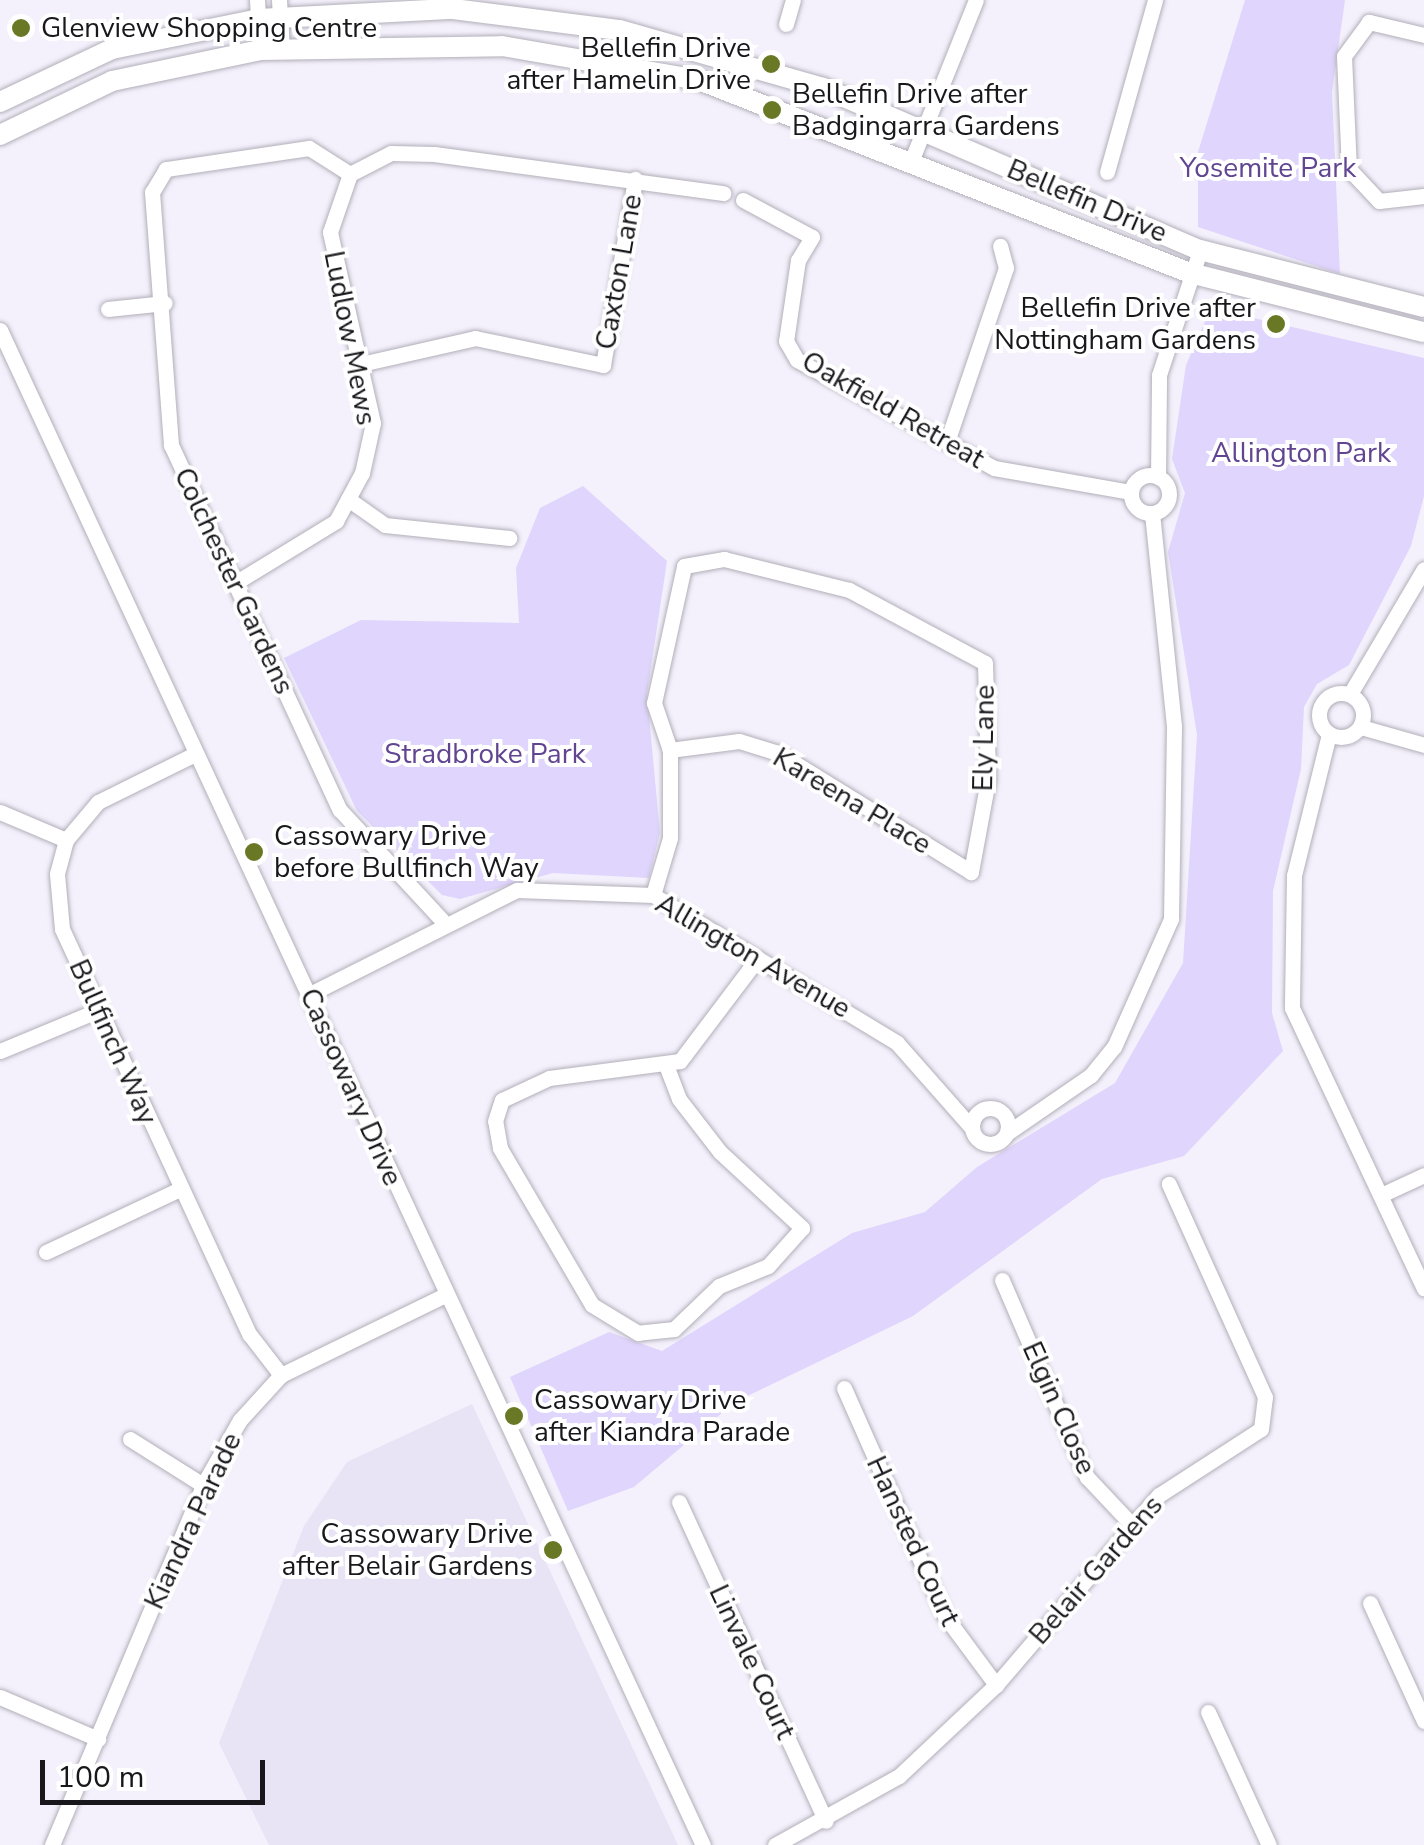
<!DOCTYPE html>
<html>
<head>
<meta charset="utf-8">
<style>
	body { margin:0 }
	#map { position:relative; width:1424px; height:1845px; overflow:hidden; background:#f4f1fc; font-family:"Nunito Sans",sans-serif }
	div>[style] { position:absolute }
	.built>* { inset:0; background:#e8e3f5 }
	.green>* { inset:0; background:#e0d5fc }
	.roads { filter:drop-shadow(0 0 2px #b2afb9) drop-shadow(0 0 2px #b2afb9) }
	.minor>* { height:15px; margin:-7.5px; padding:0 7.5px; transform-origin:7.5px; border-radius:7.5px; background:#fff }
	.minor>.ring { margin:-7.5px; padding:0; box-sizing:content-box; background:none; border:15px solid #fff; border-radius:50% }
	.major>* { height:20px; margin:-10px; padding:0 10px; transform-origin:10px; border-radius:10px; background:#fff }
	.dots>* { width:28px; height:28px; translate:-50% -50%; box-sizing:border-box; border:5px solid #fff; border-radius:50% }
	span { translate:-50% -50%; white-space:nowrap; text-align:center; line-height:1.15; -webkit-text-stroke:8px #fff; paint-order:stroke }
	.poi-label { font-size:28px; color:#18171b }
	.left { translate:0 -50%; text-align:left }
	.right { translate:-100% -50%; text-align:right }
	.park-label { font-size:28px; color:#614591 }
	.street-label { font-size:28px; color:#18171b }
	.scale { position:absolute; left:40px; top:1760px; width:225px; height:45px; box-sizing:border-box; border:5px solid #18171b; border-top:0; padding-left:12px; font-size:30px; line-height:35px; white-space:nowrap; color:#18171b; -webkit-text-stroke:8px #fff; paint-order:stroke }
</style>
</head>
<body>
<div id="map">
	<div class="built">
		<div style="clip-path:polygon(472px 1404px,678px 1845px,269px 1845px,219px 1743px,304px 1526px,347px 1462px)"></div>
	</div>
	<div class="green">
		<div style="clip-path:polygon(1245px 0,1345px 0,1332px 92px,1340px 274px,1198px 227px,1198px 152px)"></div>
		<div style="clip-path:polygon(1211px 308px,1424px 358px,1424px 496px,1411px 546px,1349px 665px,1317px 684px,1304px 707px,1301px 769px,1273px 891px,1272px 1013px,1283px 1051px,1184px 1156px,1102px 1179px,913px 1316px,735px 1402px,634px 1487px,568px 1511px,510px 1377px,609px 1332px,662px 1351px,852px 1233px,925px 1212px,977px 1167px,1115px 1083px,1183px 963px,1197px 735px,1168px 552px,1185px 493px,1172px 459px,1186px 365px)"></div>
		<div style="clip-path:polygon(583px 486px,667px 561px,647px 694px,660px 833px,649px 878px,553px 873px,460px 899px,442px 895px,357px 811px,284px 658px,361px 620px,519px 623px,516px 568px,540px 508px)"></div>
	</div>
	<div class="roads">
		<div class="minor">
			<div style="left:257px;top:0;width:50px;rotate:86.6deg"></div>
			<div style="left:279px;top:0;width:50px;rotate:86.6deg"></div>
			<div style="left:786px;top:24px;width:25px;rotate:-74deg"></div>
			<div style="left:1424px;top:35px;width:57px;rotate:-166.7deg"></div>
			<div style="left:1369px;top:22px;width:42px;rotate:126.3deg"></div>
			<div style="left:1344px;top:56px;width:113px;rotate:87.5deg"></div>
			<div style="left:1349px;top:169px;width:44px;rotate:46.8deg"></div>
			<div style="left:1379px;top:201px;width:45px;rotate:-6.3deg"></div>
			<div style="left:912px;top:159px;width:171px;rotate:-68.1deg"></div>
			<div style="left:1107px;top:172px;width:179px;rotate:-74.4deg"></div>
			<div style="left:350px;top:174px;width:49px;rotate:-147.6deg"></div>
			<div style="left:309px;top:148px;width:145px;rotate:171.6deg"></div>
			<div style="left:166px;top:169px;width:27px;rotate:121deg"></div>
			<div style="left:152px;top:192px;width:254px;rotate:85.7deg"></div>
			<div style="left:171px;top:445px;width:402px;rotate:65.2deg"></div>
			<div style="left:340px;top:810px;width:150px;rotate:47.2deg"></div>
			<div style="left:743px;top:200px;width:78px;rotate:28.2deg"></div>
			<div style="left:812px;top:237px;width:27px;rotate:121deg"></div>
			<div style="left:798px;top:260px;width:82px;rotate:98.4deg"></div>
			<div style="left:786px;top:341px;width:22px;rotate:60deg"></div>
			<div style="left:797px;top:360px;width:225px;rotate:28.7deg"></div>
			<div style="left:994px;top:468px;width:138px;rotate:10deg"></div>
			<div style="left:108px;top:309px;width:57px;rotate:-6deg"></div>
			<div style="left:0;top:330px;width:1670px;rotate:65.11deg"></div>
			<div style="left:361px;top:364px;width:117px;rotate:-12.8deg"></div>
			<div style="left:475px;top:338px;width:131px;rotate:11.9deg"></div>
			<div style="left:603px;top:365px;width:189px;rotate:-80.2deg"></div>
			<div style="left:948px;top:439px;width:181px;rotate:-71.3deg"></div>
			<div style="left:1006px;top:268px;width:23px;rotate:-105deg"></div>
			<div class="ring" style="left:1131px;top:475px;width:23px;height:23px"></div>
			<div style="left:1158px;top:477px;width:102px;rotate:-89.4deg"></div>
			<div style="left:1159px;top:375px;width:132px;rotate:-71.8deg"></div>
			<div style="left:348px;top:499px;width:45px;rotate:35.1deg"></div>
			<div style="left:385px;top:525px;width:125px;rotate:6deg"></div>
			<div style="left:235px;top:583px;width:119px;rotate:-31.5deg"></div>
			<div style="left:336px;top:521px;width:55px;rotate:-61.6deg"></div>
			<div style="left:362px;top:473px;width:51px;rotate:-77.6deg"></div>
			<div style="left:373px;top:423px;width:196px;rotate:-102.7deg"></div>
			<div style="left:330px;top:232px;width:61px;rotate:-71deg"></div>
			<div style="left:350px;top:174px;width:46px;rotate:-27.1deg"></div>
			<div style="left:391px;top:153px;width:43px;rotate:1.3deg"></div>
			<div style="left:434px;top:154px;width:292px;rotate:7.7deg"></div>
			<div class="ring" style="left:1319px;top:693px;width:29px;height:29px"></div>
			<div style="left:1350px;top:694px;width:145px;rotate:-59.4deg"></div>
			<div style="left:1361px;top:727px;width:66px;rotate:15.9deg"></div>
			<div style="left:1329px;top:734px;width:145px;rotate:103.9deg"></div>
			<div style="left:1294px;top:875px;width:133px;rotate:90.9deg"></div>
			<div style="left:1292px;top:1008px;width:310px;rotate:64.8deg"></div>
			<div style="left:195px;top:754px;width:108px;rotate:153.7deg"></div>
			<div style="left:98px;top:802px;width:50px;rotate:130.1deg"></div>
			<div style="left:66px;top:840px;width:35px;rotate:105deg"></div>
			<div style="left:57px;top:874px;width:55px;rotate:84.8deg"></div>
			<div style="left:62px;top:929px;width:447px;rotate:65.2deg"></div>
			<div style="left:250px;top:1335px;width:51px;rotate:52.2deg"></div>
			<div style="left:0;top:812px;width:72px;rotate:23deg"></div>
			<div style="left:653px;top:895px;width:59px;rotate:-73.4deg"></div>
			<div style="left:670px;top:838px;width:88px;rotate:-90deg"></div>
			<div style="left:670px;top:750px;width:50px;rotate:-108.8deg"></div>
			<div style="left:654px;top:703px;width:140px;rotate:-77.6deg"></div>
			<div style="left:684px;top:566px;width:41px;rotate:-9.9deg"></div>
			<div style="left:724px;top:559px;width:129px;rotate:13.9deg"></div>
			<div style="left:849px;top:590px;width:154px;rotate:28.2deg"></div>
			<div style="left:985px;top:663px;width:117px;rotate:88.5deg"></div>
			<div style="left:988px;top:780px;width:94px;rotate:100.5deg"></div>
			<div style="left:971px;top:872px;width:227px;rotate:-148.3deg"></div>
			<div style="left:778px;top:753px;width:41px;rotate:-162.9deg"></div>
			<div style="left:739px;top:741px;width:70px;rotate:172.6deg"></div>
			<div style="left:310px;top:994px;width:232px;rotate:-26.7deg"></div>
			<div style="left:517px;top:890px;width:136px;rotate:2.1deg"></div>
			<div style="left:653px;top:895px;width:285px;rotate:31.2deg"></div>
			<div style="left:897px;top:1043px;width:113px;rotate:48.6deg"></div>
			<div style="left:0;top:1051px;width:107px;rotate:-22.5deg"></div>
			<div style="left:666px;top:1065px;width:36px;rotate:69deg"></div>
			<div style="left:679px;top:1099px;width:67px;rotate:52.3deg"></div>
			<div style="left:720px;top:1152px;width:112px;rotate:42.8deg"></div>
			<div style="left:802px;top:1228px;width:51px;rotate:131.8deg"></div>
			<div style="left:768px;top:1266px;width:53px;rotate:157.8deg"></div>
			<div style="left:719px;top:1286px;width:62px;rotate:136.3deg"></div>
			<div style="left:674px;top:1329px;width:36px;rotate:174deg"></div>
			<div style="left:638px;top:1333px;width:54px;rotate:-148.7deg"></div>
			<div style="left:592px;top:1305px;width:182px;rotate:-120.4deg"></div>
			<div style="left:500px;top:1148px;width:27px;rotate:-100deg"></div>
			<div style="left:495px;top:1121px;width:22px;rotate:-72deg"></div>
			<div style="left:502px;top:1100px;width:52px;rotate:-25.1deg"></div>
			<div style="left:549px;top:1078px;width:132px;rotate:-7.4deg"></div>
			<div style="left:680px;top:1061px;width:129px;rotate:-52.9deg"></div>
			<div class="ring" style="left:972px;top:1108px;width:21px;height:21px"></div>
			<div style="left:1007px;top:1133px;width:102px;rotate:-34.6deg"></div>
			<div style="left:1091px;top:1075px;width:36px;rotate:-51deg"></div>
			<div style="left:1114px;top:1047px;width:140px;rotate:-66deg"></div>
			<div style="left:1171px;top:919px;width:193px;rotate:-89.1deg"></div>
			<div style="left:1174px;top:726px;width:213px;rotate:-95.9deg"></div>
			<div style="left:1381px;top:1195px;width:47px;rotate:-24.9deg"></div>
			<div style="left:46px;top:1252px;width:148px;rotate:-25.2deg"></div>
			<div style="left:1002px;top:1280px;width:215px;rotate:66.7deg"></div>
			<div style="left:1087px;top:1477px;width:66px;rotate:46.8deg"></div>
			<div style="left:844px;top:1388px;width:249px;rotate:66.1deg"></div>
			<div style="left:945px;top:1616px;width:86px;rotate:53.5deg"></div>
			<div style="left:130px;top:1439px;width:86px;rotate:32.2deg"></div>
			<div style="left:679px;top:1502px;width:351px;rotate:65.3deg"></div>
			<div style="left:1370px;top:1603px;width:130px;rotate:65.4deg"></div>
			<div style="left:0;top:1697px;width:107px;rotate:23.2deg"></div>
			<div style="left:1208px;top:1712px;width:146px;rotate:65.4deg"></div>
			<div style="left:52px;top:1845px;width:390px;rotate:-67.2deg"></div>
			<div style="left:203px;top:1485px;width:75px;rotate:-60.4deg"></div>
			<div style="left:240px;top:1420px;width:61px;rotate:-47.7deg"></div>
			<div style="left:281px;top:1375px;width:182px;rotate:-26deg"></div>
			<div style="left:775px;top:1845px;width:142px;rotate:-29.1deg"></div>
			<div style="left:899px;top:1776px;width:133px;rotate:-43.2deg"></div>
			<div style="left:996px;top:1685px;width:250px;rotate:-49.4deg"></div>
			<div style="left:1159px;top:1495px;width:121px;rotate:-32.9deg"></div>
			<div style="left:1261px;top:1429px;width:32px;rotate:-83deg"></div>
			<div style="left:1265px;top:1397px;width:234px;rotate:-114.3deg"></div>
		</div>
		<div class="major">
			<div style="left:0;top:102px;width:124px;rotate:-25.3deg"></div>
			<div style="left:112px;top:49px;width:150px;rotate:-11.5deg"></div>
			<div style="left:259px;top:19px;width:194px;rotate:-3deg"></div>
			<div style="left:453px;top:9px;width:168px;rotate:7.2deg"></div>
			<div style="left:620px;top:30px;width:211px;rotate:15.9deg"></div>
			<div style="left:823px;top:88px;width:410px;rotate:23.3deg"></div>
			<div style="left:1200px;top:250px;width:231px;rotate:14.3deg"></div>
			<div style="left:0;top:135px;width:124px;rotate:-25.7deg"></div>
			<div style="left:112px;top:81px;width:151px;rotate:-11.8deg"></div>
			<div style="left:260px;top:50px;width:242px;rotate:-0.9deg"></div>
			<div style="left:502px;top:46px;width:200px;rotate:9.8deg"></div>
			<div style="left:699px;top:80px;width:528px;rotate:21.46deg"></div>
			<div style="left:1190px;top:273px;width:241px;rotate:14.2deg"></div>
		</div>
	</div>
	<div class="dots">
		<div style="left:21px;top:28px;background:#697825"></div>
		<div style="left:771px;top:64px;background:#697825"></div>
		<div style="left:772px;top:110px;background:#697825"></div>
		<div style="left:1276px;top:324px;background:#697825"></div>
		<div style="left:254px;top:852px;background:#697825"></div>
		<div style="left:514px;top:1416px;background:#697825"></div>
		<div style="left:553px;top:1550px;background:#697825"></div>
	</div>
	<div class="poi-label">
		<span class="left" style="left:41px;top:28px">Glenview Shopping Centre</span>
		<span class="right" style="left:751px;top:64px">Bellefin Drive<br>after Hamelin Drive</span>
		<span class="left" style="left:792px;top:110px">Bellefin Drive after<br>Badgingarra Gardens</span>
		<span class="right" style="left:1256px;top:324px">Bellefin Drive after<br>Nottingham Gardens</span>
		<span class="left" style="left:274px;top:852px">Cassowary Drive<br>before Bullfinch Way</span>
		<span class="left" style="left:534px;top:1416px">Cassowary Drive<br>after Kiandra Parade</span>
		<span class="right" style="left:533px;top:1550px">Cassowary Drive<br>after Belair Gardens</span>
	</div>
	<div class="park-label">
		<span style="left:1268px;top:168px">Yosemite Park</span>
		<span style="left:1301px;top:453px">Allington Park</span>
		<span style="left:485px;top:754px">Stradbroke Park</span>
	</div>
	<div class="street-label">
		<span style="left:1087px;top:201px;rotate:23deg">Bellefin Drive</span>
		<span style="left:619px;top:272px;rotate:-80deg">Caxton Lane</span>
		<span style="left:350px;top:338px;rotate:79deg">Ludlow Mews</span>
		<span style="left:893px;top:410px;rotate:30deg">Oakfield Retreat</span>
		<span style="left:234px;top:581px;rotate:65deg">Colchester Gardens</span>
		<span style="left:984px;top:738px;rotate:-89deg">Ely Lane</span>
		<span style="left:852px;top:801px;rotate:31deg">Kareena Place</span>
		<span style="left:753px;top:956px;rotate:30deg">Allington Avenue</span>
		<span style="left:113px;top:1042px;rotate:66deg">Bullfinch Way</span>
		<span style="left:351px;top:1087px;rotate:66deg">Cassowary Drive</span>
		<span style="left:1059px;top:1408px;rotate:66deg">Elgin Close</span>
		<span style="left:193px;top:1521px;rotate:-65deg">Kiandra Parade</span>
		<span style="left:913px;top:1541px;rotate:65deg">Hansted Court</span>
		<span style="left:1096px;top:1570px;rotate:-49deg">Belair Gardens</span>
		<span style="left:752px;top:1662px;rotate:65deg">Linvale Court</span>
	</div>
	<div class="scale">100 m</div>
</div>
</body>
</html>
